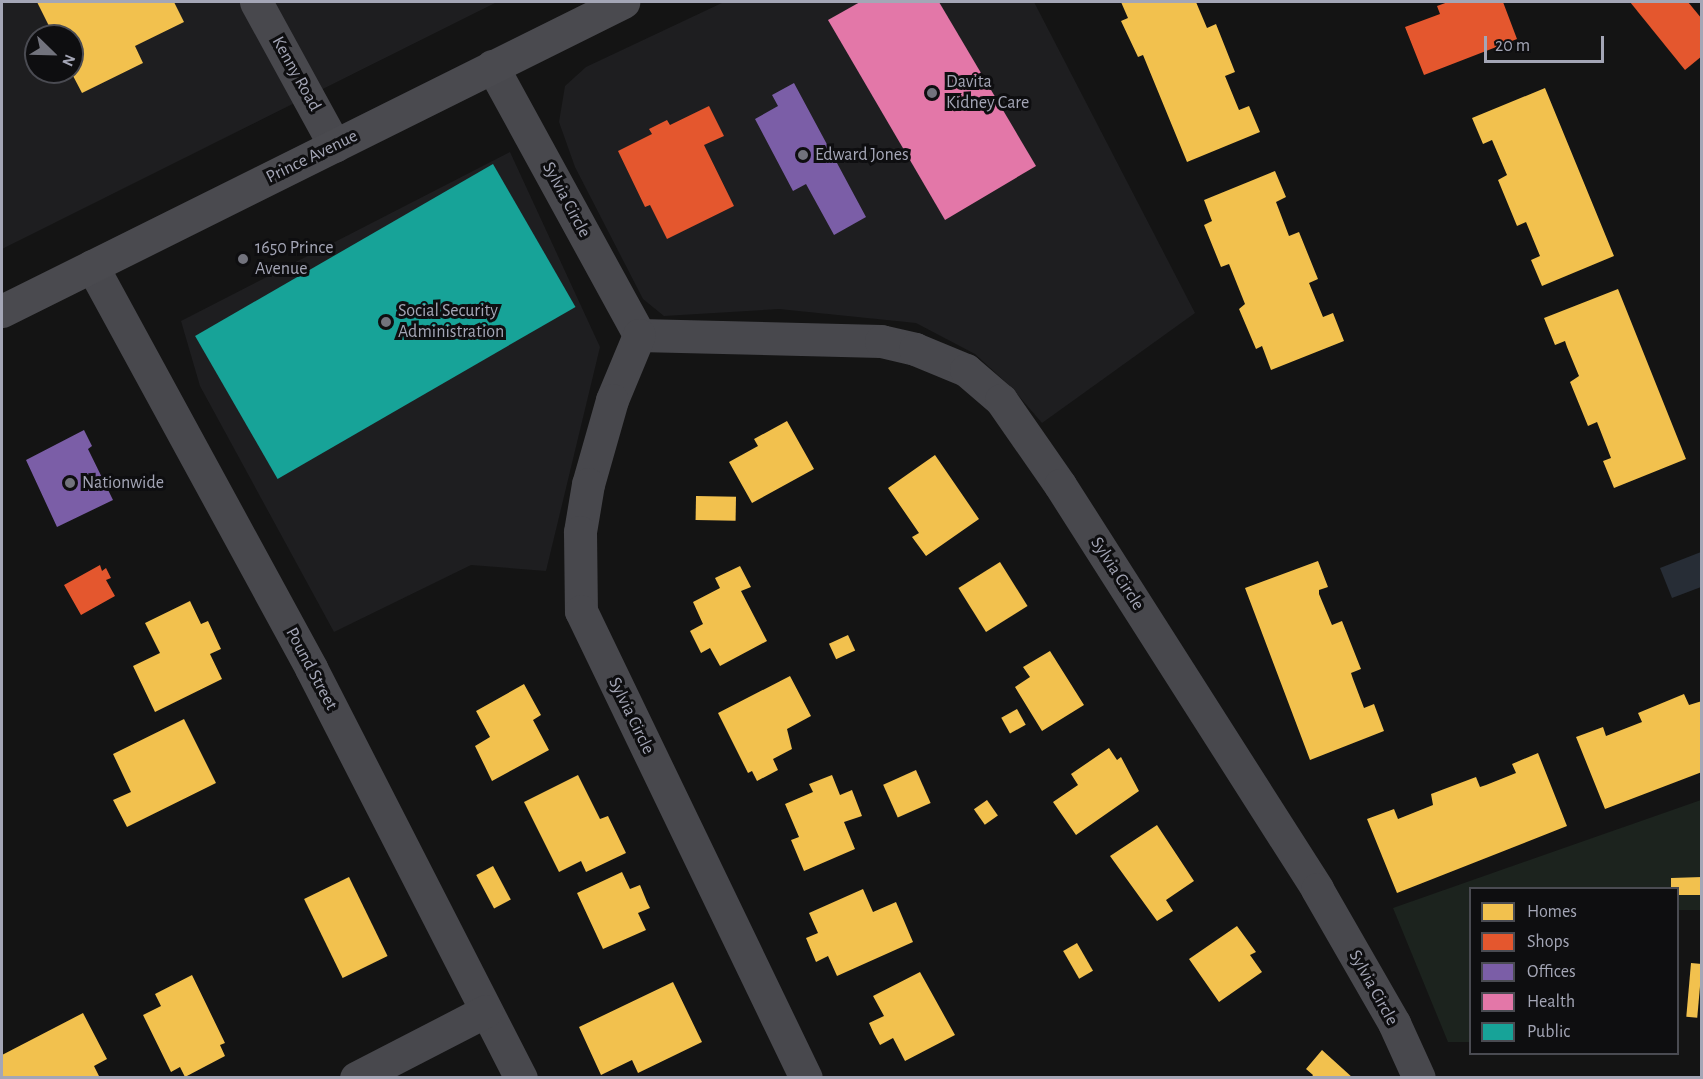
<!DOCTYPE html>
<html>
<head>
<meta charset="utf-8">
<style>
	body { margin:0 }
	#map { position:relative; width:1703px; height:1079px; overflow:hidden; background:#141414; font-family:"Alegreya Sans",sans-serif }
	div>[style] { position:absolute }
	.built>* { inset:0; background:#1e1e20 }
	.green>* { inset:0; background:#1c231e }
	.water>* { inset:0; background:#272d36 }
	.homes>* { inset:0; background:#f2c14e; transform-origin:0 0 }
	.shops>* { inset:0; background:#e4572e }
	.offices>* { inset:0; background:#7b5ea7 }
	.health>* { inset:0; background:#e377a8 }
	.public>* { inset:0; background:#17a398; transform-origin:0 0 }
	.minor>* { height:33px; margin:-16.5px; padding:0 16.5px; transform-origin:16.5px; border-radius:16.5px; background:#48484d }
	.major>* { height:33px; margin:-16.5px; padding:0 16.5px; transform-origin:16.5px; border-radius:16.5px; background:#4a4a4f }
	.dots>* { width:16px; height:16px; translate:-50% -50%; box-sizing:border-box; border:3px solid #0e0e10; border-radius:50% }
	span { translate:-50% -50%; white-space:nowrap; text-align:center; line-height:1.15; -webkit-text-stroke:6px #0e0e10; paint-order:stroke }
	.street-label { font-size:18px; color:#a4a6b6 }
	.poi-label { font-size:18px; color:#a4a6b6 }
	.left { translate:0 -50%; text-align:left }
	.frame { position:absolute; inset:0; border:3px solid #a4a6b6; pointer-events:none }
	.legend { position:absolute; left:1469px; top:887px; width:210px; height:168px; box-sizing:border-box; background:#0e0e10; border:2px solid #4a4b52; margin:0; padding:8px 10px; list-style:none; font-size:18px; color:#a4a6b6 }
	.legend li { display:flex; align-items:center; gap:12px; height:30px }
	.legend b { width:30px; border:2px solid #4a4b52 }
	.north { position:absolute; left:24px; top:24px; width:60px; height:60px; box-sizing:border-box; background:#0e0e10; border:2px solid #4a4b52; border-radius:50%; rotate:113deg; font-size:16px; font-weight:700; line-height:24px; text-align:center; color:#a4a6b6 }
	.north::after { content:''; display:block; margin:auto; width:21px; height:27px; background:#72737d; clip-path:polygon(50% 0,100% 100%,50% 72%,0 100%) }
	.scale { position:absolute; left:1484px; top:36px; width:120px; height:27px; box-sizing:border-box; border:3px solid #a4a6b6; border-top:0; padding-left:8px; font-size:18px; line-height:21px; white-space:nowrap; color:#a4a6b6; -webkit-text-stroke:4px #0e0e10; paint-order:stroke }
</style>
</head>
<body>
<div id="map">
	<div class="built">
		<div style="clip-path:polygon(evenodd,2px 2px,497px 2px,2px 249px,2px 2px,36px 36px,72px 36px,72px 72px,36px 72px,36px 36px)"></div>
		<div style="clip-path:polygon(724px 2px,1034px 2px,1195px 313px,1042px 423px,1012px 388px,975px 354px,916px 323px,779px 309px,664px 316px,643px 299px,575px 167px,559px 122px,565px 86px,586px 67px)"></div>
		<div style="clip-path:polygon(510px 152px,600px 347px,546px 571px,471px 565px,334px 632px,200px 386px,181px 321px)"></div>
	</div>
	<div class="green">
		<div style="clip-path:polygon(1701px 800px,1701px 910px,1678px 910px,1678px 888px,1470px 888px,1470px 1042px,1448px 1042px,1393px 908px)"></div>
	</div>
	<div class="water">
		<div style="clip-path:polygon(1701px 552px,1701px 587px,1672px 598px,1660px 568px)"></div>
	</div>
	<div class="homes">
		<div style="clip-path:polygon(37px 2px,174px 2px,184px 22px,135px 46px,143px 63px,82px 93px,71px 72px,72px 36px,54px 36px)"></div>
		<div style="clip-path:polygon(1121px 2px,1196px 2px,1207px 28px,1216px 24px,1235px 72px,1225px 76px,1239px 110px,1249px 106px,1260px 132px,1187px 162px,1143px 55px,1138px 57px,1121px 21px,1128px 18px)"></div>
		<div style="clip-path:polygon(1545px 88px,1614px 256px,1542px 286px,1531px 260px,1540px 256px,1526px 222px,1517px 226px,1498px 180px,1507px 175px,1492px 140px,1483px 144px,1472px 118px)"></div>
		<div style="clip-path:polygon(1275px 171px,1286px 197px,1276px 202px,1289px 236px,1299px 232px,1318px 279px,1309px 283px,1323px 317px,1333px 313px,1344px 341px,1271px 370px,1262px 346px,1256px 349px,1239px 309px,1245px 304px,1229px 264px,1221px 267px,1204px 225px,1212px 221px,1204px 200px)"></div>
		<div style="clip-path:polygon(1618px 289px,1686px 459px,1614px 488px,1603px 461px,1611px 458px,1597px 422px,1588px 426px,1570px 382px,1579px 376px,1567px 347px,1565px 341px,1555px 345px,1544px 318px)"></div>
		<div style="clip-path:polygon(787px 421px,814px 469px,752px 503px,729px 462px,758px 446px,754px 439px)"></div>
		<div style="clip-path:polygon(935px 455px,979px 519px,926px 556px,912px 537px,919px 533px,888px 488px)"></div>
		<div style="left:696px;top:496px;width:40px;height:24px;rotate:1deg"></div>
		<div style="clip-path:polygon(1318px 561px,1328px 587px,1319px 590px,1319px 594px,1332px 625px,1342px 621px,1361px 669px,1351px 673px,1353px 679px,1364px 708px,1374px 704px,1384px 731px,1310px 760px,1245px 588px)"></div>
		<div style="left:1000px;top:562px;width:52px;height:49px;rotate:58deg"></div>
		<div style="clip-path:polygon(740px 566px,751px 587px,741px 591px,767px 641px,720px 666px,710px 648px,701px 653px,690px 631px,703px 624px,693px 602px,720px 588px,715px 578px)"></div>
		<div style="clip-path:polygon(190px 601px,201px 624px,208px 621px,221px 649px,210px 654px,222px 679px,155px 712px,133px 666px,160px 653px,145px 623px)"></div>
		<div style="left:848px;top:635px;width:17px;height:21px;rotate:65deg"></div>
		<div style="clip-path:polygon(1050px 651px,1084px 705px,1042px 731px,1015px 687px,1030px 677px,1023px 667px)"></div>
		<div style="clip-path:polygon(790px 676px,811px 716px,787px 729px,792px 749px,773px 759px,778px 770px,757px 781px,752px 771px,748px 773px,718px 713px)"></div>
		<div style="clip-path:polygon(524px 684px,541px 715px,533px 720px,549px 750px,492px 781px,475px 746px,490px 737px,476px 711px)"></div>
		<div style="clip-path:polygon(1684px 694px,1689px 705px,1702px 701px,1702px 772px,1605px 809px,1576px 737px,1603px 727px,1606px 736px,1642px 722px,1638px 713px)"></div>
		<div style="left:1017px;top:709px;width:18px;height:18px;rotate:61deg"></div>
		<div style="clip-path:polygon(184px 719px,216px 783px,127px 827px,113px 800px,131px 792px,113px 754px)"></div>
		<div style="clip-path:polygon(1109px 748px,1117px 760px,1121px 757px,1139px 791px,1076px 835px,1053px 802px,1078px 785px,1071px 774px)"></div>
		<div style="clip-path:polygon(1538px 753px,1567px 826px,1397px 893px,1367px 819px,1394px 809px,1398px 819px,1433px 805px,1431px 794px,1476px 777px,1480px 787px,1486px 785px,1516px 773px,1512px 764px)"></div>
		<div style="left:916px;top:770px;width:36px;height:36px;rotate:66deg"></div>
		<div style="clip-path:polygon(578px 775px,600px 819px,608px 816px,626px 853px,586px 872px,581px 861px,559px 872px,524px 802px)"></div>
		<div style="clip-path:polygon(832px 775px,840px 795px,852px 790px,862px 816px,844px 822px,855px 849px,804px 871px,791px 840px,799px 837px,785px 804px,813px 792px,809px 784px)"></div>
		<div style="left:987px;top:800px;width:19px;height:16px;rotate:55deg"></div>
		<div style="clip-path:polygon(1157px 825px,1194px 881px,1166px 900px,1173px 911px,1157px 921px,1110px 856px)"></div>
		<div style="left:493px;top:866px;width:38px;height:19px;rotate:62deg"></div>
		<div style="clip-path:polygon(622px 872px,630px 889px,640px 885px,647px 902px,650px 908px,638px 913px,646px 930px,603px 949px,577px 893px)"></div>
		<div style="left:349px;top:877px;width:88px;height:50px;rotate:64deg"></div>
		<div style="clip-path:polygon(1702px 877px,1702px 895px,1678px 895px,1678px 888px,1671px 888px,1671px 878px)"></div>
		<div style="clip-path:polygon(863px 889px,873px 912px,896px 902px,913px 942px,837px 976px,828px 956px,816px 962px,806px 938px,818px 933px,809px 913px)"></div>
		<div style="clip-path:polygon(1237px 926px,1256px 952px,1250px 955px,1262px 972px,1219px 1002px,1189px 959px)"></div>
		<div style="left:1077px;top:943px;width:32px;height:16px;rotate:60deg"></div>
		<div style="left:1691px;top:963px;width:11px;height:54px;rotate:5deg"></div>
		<div style="clip-path:polygon(920px 972px,955px 1035px,905px 1061px,893px 1038px,880px 1045px,874px 1034px,869px 1023px,884px 1016px,873px 996px)"></div>
		<div style="clip-path:polygon(192px 975px,225px 1043px,220px 1045px,225px 1056px,185px 1077px,180px 1067px,171px 1072px,143px 1015px,161px 1006px,155px 994px)"></div>
		<div style="clip-path:polygon(673px 982px,702px 1042px,638px 1073px,632px 1060px,601px 1075px,579px 1027px)"></div>
		<div style="clip-path:polygon(83px 1013px,107px 1059px,94px 1066px,99px 1076px,2px 1078px,2px 1055px)"></div>
		<div style="clip-path:polygon(1322px 1050px,1353px 1078px,1311px 1078px,1313px 1075px,1306px 1069px)"></div>
	</div>
	<div class="shops">
		<div style="clip-path:polygon(1448px 2px,1503px 2px,1517px 39px,1424px 75px,1405px 27px,1440px 14px,1437px 6px)"></div>
		<div style="clip-path:polygon(1630px 2px,1688px 2px,1702px 19px,1702px 56px,1685px 70px)"></div>
		<div style="clip-path:polygon(709px 106px,724px 136px,704px 145px,734px 206px,667px 239px,650px 205px,645px 207px,618px 151px,652px 134px,649px 129px,667px 120px,670px 125px)"></div>
		<div style="clip-path:polygon(100px 565px,102px 571px,106px 568px,111px 578px,106px 580px,115px 596px,81px 615px,64px 585px)"></div>
	</div>
	<div class="offices">
		<div style="clip-path:polygon(794px 83px,866px 217px,834px 235px,806px 184px,793px 191px,755px 119px,778px 106px,772px 95px)"></div>
		<div style="clip-path:polygon(84px 430px,92px 446px,88px 449px,113px 500px,57px 527px,26px 460px)"></div>
	</div>
	<div class="health">
		<div style="clip-path:polygon(860px 2px,939px 2px,1036px 166px,945px 220px,828px 20px)"></div>
	</div>
	<div class="public">
		<div style="left:493px;top:164px;width:165px;height:344px;rotate:60deg"></div>
	</div>
	<div class="minor">
		<div style="left:256px;top:2px;width:164px;rotate:61.3deg"></div>
		<div style="left:492px;top:66px;width:307px;rotate:61.3deg"></div>
		<div style="left:92px;top:266px;width:458px;rotate:61.4deg"></div>
		<div style="left:311px;top:668px;width:461px;rotate:62.9deg"></div>
		<div style="left:639px;top:335px;width:242px;rotate:1.4deg"></div>
		<div style="left:881px;top:341px;width:35px;rotate:13deg"></div>
		<div style="left:915px;top:349px;width:55px;rotate:22.4deg"></div>
		<div style="left:966px;top:370px;width:46px;rotate:40.6deg"></div>
		<div style="left:1001px;top:400px;width:103px;rotate:55.2deg"></div>
		<div style="left:1060px;top:485px;width:479px;rotate:57.5deg"></div>
		<div style="left:1317px;top:889px;width:155px;rotate:60.1deg"></div>
		<div style="left:1394px;top:1023px;width:60px;rotate:65.6deg"></div>
		<div style="left:639px;top:335px;width:70px;rotate:112.6deg"></div>
		<div style="left:612px;top:400px;width:87px;rotate:105.9deg"></div>
		<div style="left:588px;top:484px;width:49px;rotate:99.5deg"></div>
		<div style="left:580px;top:532px;width:79px;rotate:89.3deg"></div>
		<div style="left:581px;top:611px;width:518px;rotate:64.28deg"></div>
		<div style="left:356px;top:1078px;width:146px;rotate:-27.3deg"></div>
	</div>
	<div class="major">
		<div style="left:2px;top:311px;width:694px;rotate:-26.45deg"></div>
	</div>
	<div class="dots">
		<div style="left:932px;top:93px;background:#72737d"></div>
		<div style="left:803px;top:155px;background:#72737d"></div>
		<div style="left:243px;top:259px;background:#72737d"></div>
		<div style="left:386px;top:322px;background:#72737d"></div>
		<div style="left:70px;top:483px;background:#72737d"></div>
	</div>
	<div class="street-label">
		<span style="left:296px;top:74px;rotate:61deg">Kenny Road</span>
		<span style="left:312px;top:157px;rotate:-26deg">Prince Avenue</span>
		<span style="left:566px;top:200px;rotate:62deg">Sylvia Circle</span>
		<span style="left:1117px;top:574px;rotate:57deg">Sylvia Circle</span>
		<span style="left:311px;top:669px;rotate:62deg">Pound Street</span>
		<span style="left:631px;top:716px;rotate:64deg">Sylvia Circle</span>
		<span style="left:1373px;top:988px;rotate:61deg">Sylvia Circle</span>
	</div>
	<div class="poi-label">
		<span class="left" style="left:946px;top:93px">Davita<br>Kidney Care</span>
		<span class="left" style="left:815px;top:155px">Edward Jones</span>
		<span class="left" style="left:255px;top:259px">1650 Prince<br>Avenue</span>
		<span class="left" style="left:398px;top:322px">Social Security<br>Administration</span>
		<span class="left" style="left:82px;top:483px">Nationwide</span>
	</div>
	<div class="frame"></div>
	<ul class="legend">
	<li><b style="height:16px;background:#f2c14e"></b>Homes</li>
	<li><b style="height:16px;background:#e4572e"></b>Shops</li>
	<li><b style="height:16px;background:#7b5ea7"></b>Offices</li>
	<li><b style="height:16px;background:#e377a8"></b>Health</li>
	<li><b style="height:16px;background:#17a398"></b>Public</li>
	</ul>
	<div class="north">N</div>
	<div class="scale">20 m</div>
</div>
</body>
</html>
